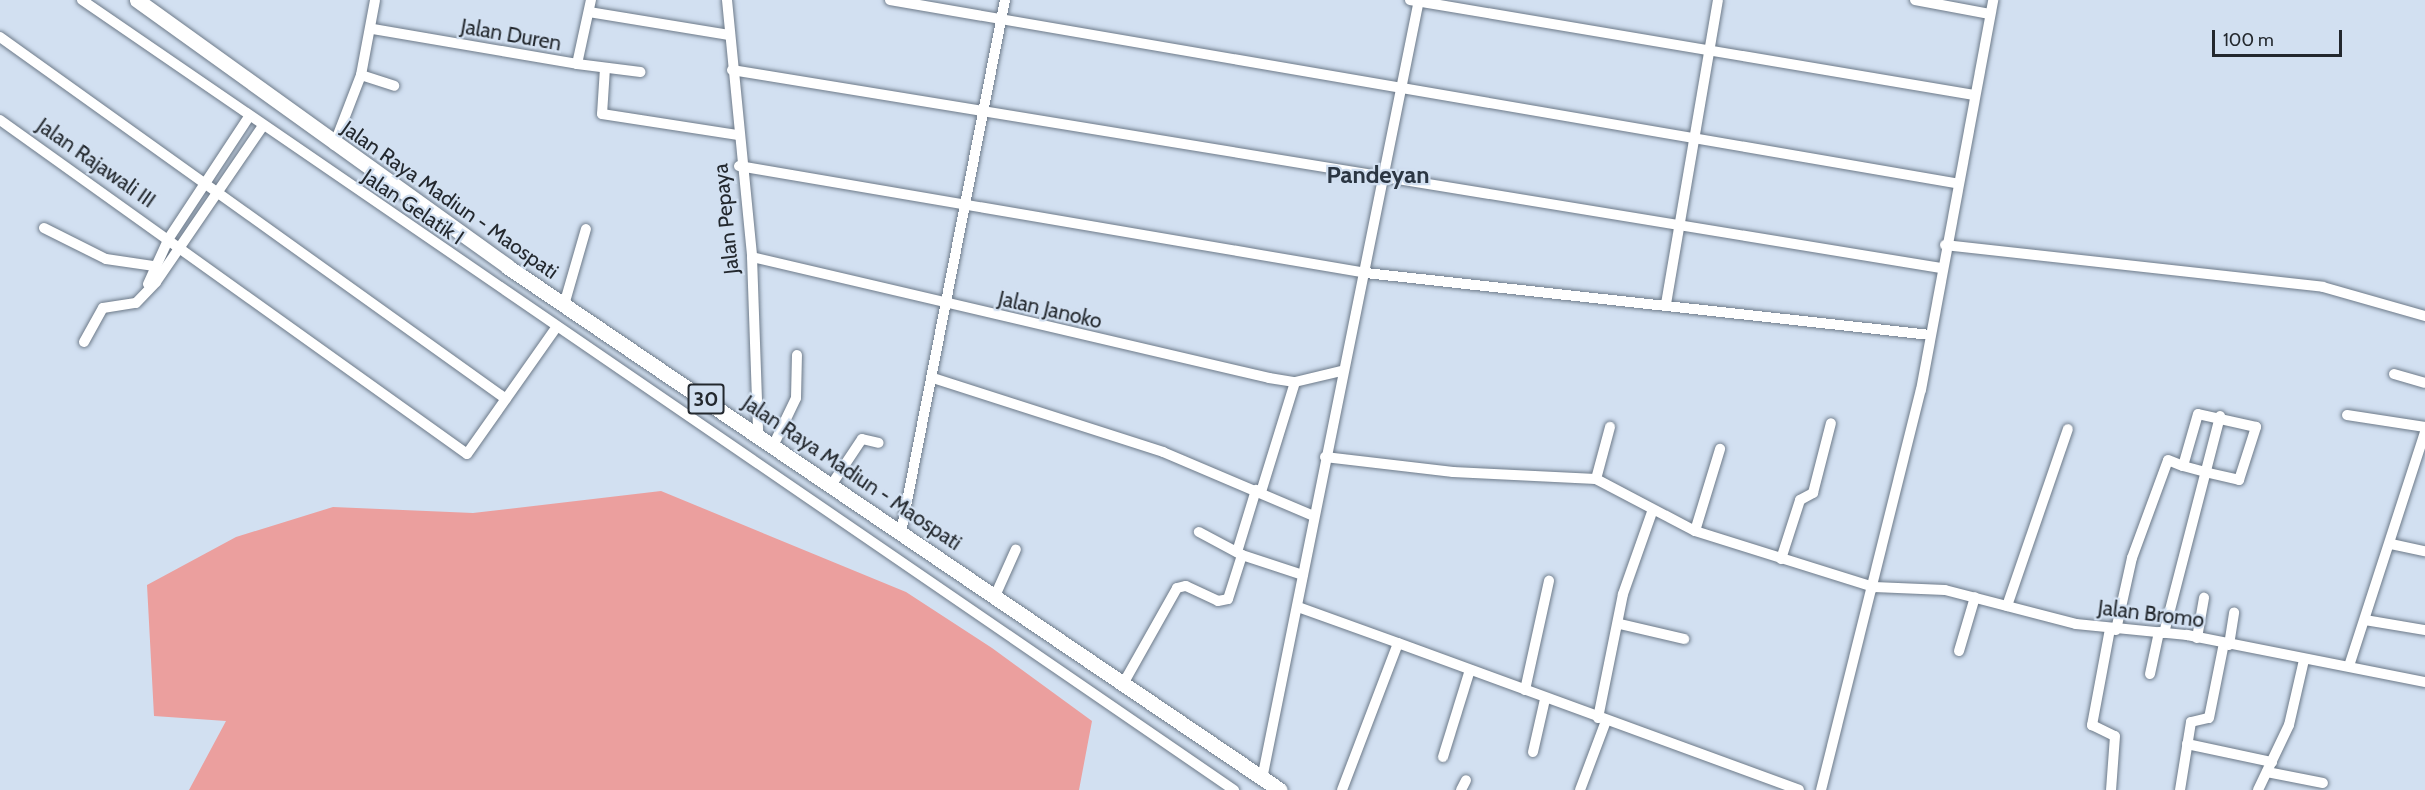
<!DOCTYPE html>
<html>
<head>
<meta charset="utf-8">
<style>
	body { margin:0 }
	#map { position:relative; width:2425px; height:790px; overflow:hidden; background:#d2e0f1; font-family:Cabin,sans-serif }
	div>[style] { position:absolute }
	.green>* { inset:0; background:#eb9f9e }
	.roads { filter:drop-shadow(0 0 2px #6d7a89) drop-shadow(0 0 2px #6d7a89) }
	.minor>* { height:10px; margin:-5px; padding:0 5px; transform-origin:5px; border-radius:5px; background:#fff }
	.highway>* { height:15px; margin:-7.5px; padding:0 7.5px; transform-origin:7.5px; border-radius:7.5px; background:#fff }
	span { translate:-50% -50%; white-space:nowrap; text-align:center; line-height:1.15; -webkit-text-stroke:4.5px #d2e0f1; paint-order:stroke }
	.shield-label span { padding:2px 4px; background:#d2e0f1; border:2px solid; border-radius:4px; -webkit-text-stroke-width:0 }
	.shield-label { font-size:20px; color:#23282e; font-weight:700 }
	.street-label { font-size:21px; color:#23282e }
	.quarter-label { font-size:24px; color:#2b3643; font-weight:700 }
	.scale { position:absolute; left:2212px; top:30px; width:130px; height:27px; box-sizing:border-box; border:3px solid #23282e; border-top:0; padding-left:8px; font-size:18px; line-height:21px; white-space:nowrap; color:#23282e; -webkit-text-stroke:4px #d2e0f1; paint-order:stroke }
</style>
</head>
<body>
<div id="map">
	<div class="green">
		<div style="clip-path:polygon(661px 491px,906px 592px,992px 648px,1092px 721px,1079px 790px,189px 790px,226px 721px,154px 716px,147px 585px,236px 537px,333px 507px,473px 513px)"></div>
	</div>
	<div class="roads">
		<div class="minor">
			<div style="left:82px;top:0;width:1397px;rotate:34.44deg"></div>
			<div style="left:727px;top:0;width:258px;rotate:84.4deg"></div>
			<div style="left:752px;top:257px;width:176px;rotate:88deg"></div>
			<div style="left:890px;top:0;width:1081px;rotate:9.75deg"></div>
			<div style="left:1410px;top:0;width:572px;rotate:9.56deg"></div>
			<div style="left:1915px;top:0;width:76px;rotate:10.6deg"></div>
			<div style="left:589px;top:12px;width:142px;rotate:9.3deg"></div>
			<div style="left:373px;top:29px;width:207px;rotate:9.7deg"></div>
			<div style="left:577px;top:64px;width:66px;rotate:-77.7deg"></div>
			<div style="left:0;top:37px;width:622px;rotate:35.58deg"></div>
			<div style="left:577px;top:64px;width:64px;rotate:7.2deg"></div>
			<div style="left:605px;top:68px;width:46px;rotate:93.7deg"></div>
			<div style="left:602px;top:114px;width:138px;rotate:8.8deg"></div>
			<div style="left:732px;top:70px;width:1225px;rotate:9.3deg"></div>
			<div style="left:361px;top:75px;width:35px;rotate:18deg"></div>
			<div style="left:0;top:120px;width:574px;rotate:35.57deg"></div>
			<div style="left:467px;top:454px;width:154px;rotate:-54.8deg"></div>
			<div style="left:334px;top:145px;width:75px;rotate:-68.9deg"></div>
			<div style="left:361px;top:75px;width:76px;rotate:-79.4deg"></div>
			<div style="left:739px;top:166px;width:636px;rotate:9.68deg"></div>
			<div style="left:1366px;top:273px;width:567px;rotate:6.27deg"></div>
			<div style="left:44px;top:228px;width:69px;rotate:26.6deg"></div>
			<div style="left:106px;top:259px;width:49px;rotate:8.3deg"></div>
			<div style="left:1945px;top:245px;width:380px;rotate:6.3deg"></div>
			<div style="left:2323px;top:287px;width:106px;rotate:15.9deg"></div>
			<div style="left:752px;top:257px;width:531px;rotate:13.17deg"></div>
			<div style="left:1269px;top:378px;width:26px;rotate:9deg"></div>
			<div style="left:1295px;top:382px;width:47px;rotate:-13.4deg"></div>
			<div style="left:148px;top:284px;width:51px;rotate:-65.5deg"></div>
			<div style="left:169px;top:238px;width:144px;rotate:-56.6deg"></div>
			<div style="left:1666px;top:304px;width:308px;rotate:-80.3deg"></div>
			<div style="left:564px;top:305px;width:79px;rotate:-73.9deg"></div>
			<div style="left:84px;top:342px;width:39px;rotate:-61deg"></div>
			<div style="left:103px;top:308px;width:33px;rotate:-9deg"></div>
			<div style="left:136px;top:303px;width:29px;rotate:-46deg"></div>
			<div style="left:156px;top:282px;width:188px;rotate:-55.6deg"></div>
			<div style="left:2394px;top:374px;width:32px;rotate:16deg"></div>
			<div style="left:933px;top:378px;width:242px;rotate:17.8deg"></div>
			<div style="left:1163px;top:452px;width:164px;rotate:23deg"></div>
			<div style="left:2347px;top:415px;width:79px;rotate:8.7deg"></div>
			<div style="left:774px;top:444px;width:51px;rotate:-64.4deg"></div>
			<div style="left:796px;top:398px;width:43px;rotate:-88.7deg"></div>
			<div style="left:1325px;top:457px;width:129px;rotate:6.7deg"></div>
			<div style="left:1453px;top:472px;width:143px;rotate:2.8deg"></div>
			<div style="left:1596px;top:479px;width:112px;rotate:27.7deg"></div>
			<div style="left:1695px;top:531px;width:188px;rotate:17.4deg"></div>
			<div style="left:1874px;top:587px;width:71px;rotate:2.4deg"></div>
			<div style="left:1945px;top:590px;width:135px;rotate:14.5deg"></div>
			<div style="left:2076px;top:624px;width:112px;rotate:5.7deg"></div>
			<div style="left:2187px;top:635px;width:243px;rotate:11.2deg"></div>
			<div style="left:1596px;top:479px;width:54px;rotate:-74.9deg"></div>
			<div style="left:832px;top:484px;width:54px;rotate:-56.3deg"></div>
			<div style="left:862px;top:439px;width:17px;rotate:13deg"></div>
			<div style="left:1261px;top:492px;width:115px;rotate:-72.8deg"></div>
			<div style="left:1695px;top:531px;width:86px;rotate:-73deg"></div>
			<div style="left:901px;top:532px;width:542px;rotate:-78.94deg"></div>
			<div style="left:2391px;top:544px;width:35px;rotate:12deg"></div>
			<div style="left:1237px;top:552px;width:65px;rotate:-73deg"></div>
			<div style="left:1242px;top:555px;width:64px;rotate:18.2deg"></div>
			<div style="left:1781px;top:559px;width:62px;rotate:-72.1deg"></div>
			<div style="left:1800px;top:500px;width:15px;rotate:-28deg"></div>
			<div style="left:1813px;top:493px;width:72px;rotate:-75.6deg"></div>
			<div style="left:995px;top:596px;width:51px;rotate:-65.9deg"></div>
			<div style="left:2007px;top:606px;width:187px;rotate:-71deg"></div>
			<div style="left:1298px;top:607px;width:106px;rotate:19.8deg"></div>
			<div style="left:2365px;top:620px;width:61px;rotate:9.5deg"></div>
			<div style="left:1620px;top:624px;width:66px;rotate:13.2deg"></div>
			<div style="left:2110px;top:629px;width:98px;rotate:100.6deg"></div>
			<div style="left:2092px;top:725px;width:25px;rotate:26deg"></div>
			<div style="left:2115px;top:736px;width:54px;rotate:94.2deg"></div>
			<div style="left:2116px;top:630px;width:74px;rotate:-77.5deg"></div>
			<div style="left:2132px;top:558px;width:104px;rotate:-69.8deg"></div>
			<div style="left:2168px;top:460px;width:16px;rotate:22deg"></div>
			<div style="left:2183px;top:466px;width:27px;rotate:15deg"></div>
			<div style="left:2209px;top:473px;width:31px;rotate:13deg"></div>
			<div style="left:2239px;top:480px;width:56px;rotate:-72.2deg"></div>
			<div style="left:2256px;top:427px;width:59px;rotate:-167.4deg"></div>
			<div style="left:2198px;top:414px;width:54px;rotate:106.1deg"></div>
			<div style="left:2164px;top:633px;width:224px;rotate:-75.5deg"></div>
			<div style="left:2197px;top:638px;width:41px;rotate:-80.1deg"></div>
			<div style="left:2229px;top:645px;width:33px;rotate:-81deg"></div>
			<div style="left:1959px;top:651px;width:56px;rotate:-73.5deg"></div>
			<div style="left:2349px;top:666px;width:246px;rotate:-72deg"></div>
			<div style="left:2150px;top:674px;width:43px;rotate:-77.9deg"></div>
			<div style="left:1123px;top:684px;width:110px;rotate:-60.6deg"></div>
			<div style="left:1177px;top:588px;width:9px;rotate:-13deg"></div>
			<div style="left:1186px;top:586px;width:35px;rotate:25deg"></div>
			<div style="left:1218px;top:601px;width:10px;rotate:-11deg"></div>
			<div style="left:1228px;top:599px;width:46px;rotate:-72.3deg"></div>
			<div style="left:1242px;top:555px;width:49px;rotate:-151.9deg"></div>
			<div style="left:1525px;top:690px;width:112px;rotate:-77.6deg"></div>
			<div style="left:1598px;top:718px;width:126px;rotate:-78.6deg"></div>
			<div style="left:1623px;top:594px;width:87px;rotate:-70.5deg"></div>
			<div style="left:2187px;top:744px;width:87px;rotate:12deg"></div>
			<div style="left:1533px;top:752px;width:54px;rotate:-77.2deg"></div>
			<div style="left:1443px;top:757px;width:91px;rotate:-72.8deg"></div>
			<div style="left:2267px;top:772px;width:57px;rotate:11.1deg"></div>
			<div style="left:1262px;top:779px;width:795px;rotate:-78.61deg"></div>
			<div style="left:1342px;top:790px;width:157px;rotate:-69.1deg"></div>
			<div style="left:1398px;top:643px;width:427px;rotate:20.1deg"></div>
			<div style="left:1461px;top:790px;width:11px;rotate:-63deg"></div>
			<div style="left:1580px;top:790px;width:74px;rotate:-69.4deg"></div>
			<div style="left:1821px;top:790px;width:412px;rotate:-76deg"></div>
			<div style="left:1921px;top:390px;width:397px;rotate:-79.5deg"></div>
			<div style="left:2180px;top:790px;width:69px;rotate:-80.8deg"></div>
			<div style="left:2191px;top:722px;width:18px;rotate:-13deg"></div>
			<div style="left:2209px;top:718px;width:76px;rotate:-78.7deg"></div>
			<div style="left:2258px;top:790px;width:72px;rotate:-64.5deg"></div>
			<div style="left:2289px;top:725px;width:67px;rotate:-77deg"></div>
		</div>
		<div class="highway">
			<div style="left:137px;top:0;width:457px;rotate:35.7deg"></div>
			<div style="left:508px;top:267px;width:932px;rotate:34.12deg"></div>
		</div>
	</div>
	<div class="shield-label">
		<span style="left:706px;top:399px">30</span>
	</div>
	<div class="street-label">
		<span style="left:511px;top:35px;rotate:10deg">Jalan Duren</span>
		<span style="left:96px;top:163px;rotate:35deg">Jalan Rajawali III</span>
		<span style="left:450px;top:200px;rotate:35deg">Jalan Raya Madiun - Maospati</span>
		<span style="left:413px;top:207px;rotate:34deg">Jalan Gelatik I</span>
		<span style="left:726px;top:219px;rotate:-96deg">Jalan Pepaya</span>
		<span style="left:1050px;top:310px;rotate:13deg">Jalan Janoko</span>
		<span style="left:852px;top:473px;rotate:34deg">Jalan Raya Madiun - Maospati</span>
		<span style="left:2151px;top:614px;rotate:7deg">Jalan Bromo</span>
	</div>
	<div class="quarter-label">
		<span style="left:1378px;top:175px">Pandeyan</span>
	</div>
	<div class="scale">100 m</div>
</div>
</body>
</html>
